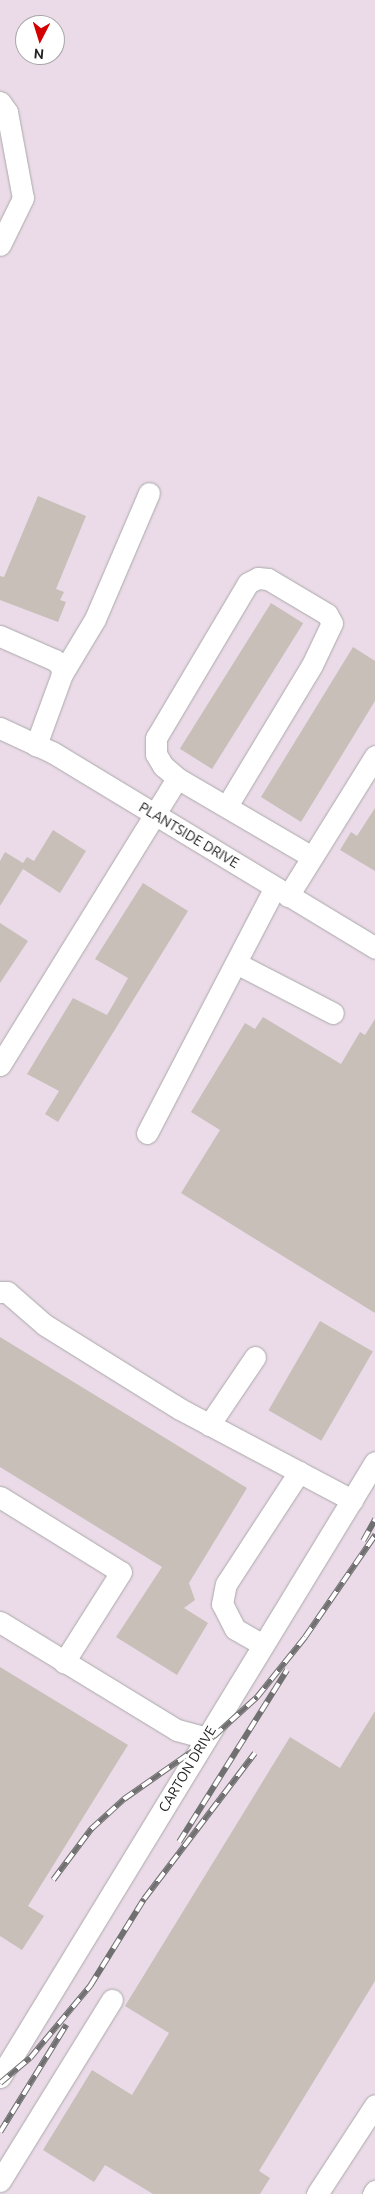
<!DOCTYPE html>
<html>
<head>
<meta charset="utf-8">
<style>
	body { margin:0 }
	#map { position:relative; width:375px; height:2194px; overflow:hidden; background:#f2efe9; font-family:Ubuntu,sans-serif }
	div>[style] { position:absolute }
	.industrial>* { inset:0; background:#ebdbe8 }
	.building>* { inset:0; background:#c7bfb8; transform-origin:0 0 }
	.roads { filter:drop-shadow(0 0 1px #a9a9a9) drop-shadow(0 0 1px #a9a9a9) }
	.minor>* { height:21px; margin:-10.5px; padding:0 10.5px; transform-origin:10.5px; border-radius:10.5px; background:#fff }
	.rail>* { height:5.5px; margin-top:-2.75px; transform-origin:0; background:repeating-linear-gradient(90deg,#fff 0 11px,#707070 0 22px); box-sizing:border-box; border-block:1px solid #707070 }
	span { translate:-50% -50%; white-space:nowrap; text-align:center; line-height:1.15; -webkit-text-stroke:5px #fff; paint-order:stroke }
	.street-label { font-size:14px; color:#222 }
	.north { position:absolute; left:15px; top:15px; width:50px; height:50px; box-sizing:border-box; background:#fff; border:1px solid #a7a7a7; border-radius:50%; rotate:185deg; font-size:14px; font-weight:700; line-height:20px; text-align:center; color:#222 }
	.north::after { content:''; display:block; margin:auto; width:18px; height:22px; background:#d40000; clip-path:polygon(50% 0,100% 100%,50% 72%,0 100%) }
</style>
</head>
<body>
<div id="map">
	<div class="industrial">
		<div style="clip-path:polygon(evenodd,0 0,375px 0,375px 2194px,0 2194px,0 0,25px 25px,55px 25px,55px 55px,25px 55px,25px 25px)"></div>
	</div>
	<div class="building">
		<div style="clip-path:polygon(38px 496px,86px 516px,56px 589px,64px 592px,60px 600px,66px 602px,58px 622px,0 600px,0 576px,4px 577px)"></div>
		<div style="left:271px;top:603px;width:38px;height:172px;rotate:32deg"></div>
		<div style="clip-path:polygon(353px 647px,375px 661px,375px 701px,301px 822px,261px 797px)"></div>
		<div style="clip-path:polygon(375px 808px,375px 871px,340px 850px,351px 832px,357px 836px)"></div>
		<div style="clip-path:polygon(53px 830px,86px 851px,60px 893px,23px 869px,0 906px,0 861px,5px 852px,23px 863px,27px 857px,34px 861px)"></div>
		<div style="clip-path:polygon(143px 883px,188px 911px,58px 1122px,45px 1114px,59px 1091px,27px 1074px,73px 998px,107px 1015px,114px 1003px,128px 978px,95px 959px)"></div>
		<div style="clip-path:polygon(0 923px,28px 941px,0 983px)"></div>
		<div style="clip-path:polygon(263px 1017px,341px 1064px,360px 1032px,365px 1035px,375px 1019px,375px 1313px,181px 1193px,220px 1130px,191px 1112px,245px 1023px,255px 1029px)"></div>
		<div style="left:320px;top:1321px;width:61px;height:103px;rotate:30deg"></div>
		<div style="clip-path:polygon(0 1337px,247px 1488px,189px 1583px,195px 1600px,184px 1608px,208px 1623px,177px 1675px,116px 1637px,162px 1567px,0 1467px)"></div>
		<div style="clip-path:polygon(0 1667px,128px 1745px,28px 1906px,44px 1916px,22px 1950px,0 1936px)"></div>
		<div style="clip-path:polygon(375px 1711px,375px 1981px,259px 2171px,270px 2178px,260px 2194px,153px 2194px,105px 2165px,94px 2182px,43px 2150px,92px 2070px,132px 2095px,169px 2033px,125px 2006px,290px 1737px,340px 1768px)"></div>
	</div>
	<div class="roads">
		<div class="minor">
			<div style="left:0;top:102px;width:12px;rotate:55deg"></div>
			<div style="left:7px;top:112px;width:87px;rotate:79.5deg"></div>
			<div style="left:23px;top:198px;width:52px;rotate:116.1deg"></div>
			<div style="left:0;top:636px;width:60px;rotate:23.6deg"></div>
			<div style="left:55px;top:660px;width:8px;rotate:45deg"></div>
			<div style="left:61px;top:666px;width:8px;rotate:83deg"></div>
			<div style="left:62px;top:674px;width:76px;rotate:110.1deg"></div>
			<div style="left:62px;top:674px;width:64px;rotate:-59deg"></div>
			<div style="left:95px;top:619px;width:137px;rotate:-66.8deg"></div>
			<div style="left:0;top:728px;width:57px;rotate:24.8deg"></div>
			<div style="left:52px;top:752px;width:378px;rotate:31.2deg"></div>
			<div style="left:177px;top:778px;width:156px;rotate:30.3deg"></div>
			<div style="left:288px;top:896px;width:165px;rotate:-58.1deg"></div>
			<div style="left:236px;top:963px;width:109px;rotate:27.3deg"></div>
			<div style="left:0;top:1065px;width:337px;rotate:-58.3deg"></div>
			<div style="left:177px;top:778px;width:18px;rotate:-139deg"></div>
			<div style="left:163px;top:766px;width:14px;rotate:-120deg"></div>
			<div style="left:156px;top:754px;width:16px;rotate:-90deg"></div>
			<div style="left:156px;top:738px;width:180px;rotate:-59.3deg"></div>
			<div style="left:248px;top:583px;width:11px;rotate:-27deg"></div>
			<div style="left:258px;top:578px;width:10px;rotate:6deg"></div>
			<div style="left:268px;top:579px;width:69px;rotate:30.7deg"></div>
			<div style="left:327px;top:614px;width:10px;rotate:61deg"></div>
			<div style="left:332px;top:623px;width:47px;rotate:115.5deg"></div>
			<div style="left:312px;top:665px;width:165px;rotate:121.1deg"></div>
			<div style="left:147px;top:1133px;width:277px;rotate:-62.5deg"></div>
			<div style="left:0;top:1292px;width:7px"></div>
			<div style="left:7px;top:1292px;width:50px;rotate:41deg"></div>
			<div style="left:45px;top:1325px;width:159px;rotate:31.9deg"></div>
			<div style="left:180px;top:1409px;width:195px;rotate:27.9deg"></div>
			<div style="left:209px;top:1425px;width:82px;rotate:-55.9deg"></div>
			<div style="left:0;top:1497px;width:142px;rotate:31.8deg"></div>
			<div style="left:121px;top:1572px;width:107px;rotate:122.3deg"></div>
			<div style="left:0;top:1622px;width:207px;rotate:31.4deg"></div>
			<div style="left:177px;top:1730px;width:30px;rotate:15deg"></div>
			<div style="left:263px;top:1645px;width:32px;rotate:-150deg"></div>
			<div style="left:235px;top:1629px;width:28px;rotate:-117deg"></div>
			<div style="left:222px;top:1604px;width:20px;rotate:-79deg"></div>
			<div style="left:226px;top:1584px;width:134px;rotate:-56.9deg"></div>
			<div style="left:0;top:2077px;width:720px;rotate:-58.63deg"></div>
			<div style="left:0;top:2181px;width:213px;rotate:-58.3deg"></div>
			<div style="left:317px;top:2194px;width:106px;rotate:-56.9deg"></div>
			<div style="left:373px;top:2194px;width:4px;rotate:-56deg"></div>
		</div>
	</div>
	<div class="rail">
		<div style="left:363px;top:1541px;width:25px;rotate:-61deg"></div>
		<div style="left:179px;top:1842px;width:203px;rotate:-57.9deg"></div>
		<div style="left:53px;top:1880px;width:64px;rotate:-53.3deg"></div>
		<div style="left:91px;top:1829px;width:45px;rotate:-42.3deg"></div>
		<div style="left:124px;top:1799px;width:110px;rotate:-35deg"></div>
		<div style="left:214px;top:1736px;width:58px;rotate:-42.2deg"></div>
		<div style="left:257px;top:1697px;width:77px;rotate:-51.3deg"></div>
		<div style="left:305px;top:1637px;width:124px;rotate:-55.5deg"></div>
		<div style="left:0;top:2083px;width:39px;rotate:-40deg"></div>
		<div style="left:30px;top:2058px;width:94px;rotate:-50.2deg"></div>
		<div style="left:90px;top:1986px;width:102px;rotate:-58.2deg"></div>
		<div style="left:144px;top:1899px;width:183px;rotate:-52.8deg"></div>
		<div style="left:0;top:2132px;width:126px;rotate:-58.3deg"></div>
	</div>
	<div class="street-label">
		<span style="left:189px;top:835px;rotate:31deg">PLANTSIDE DRIVE</span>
		<span style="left:187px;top:1769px;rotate:-59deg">CARTON DRIVE</span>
	</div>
	<div class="north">N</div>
</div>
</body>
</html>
